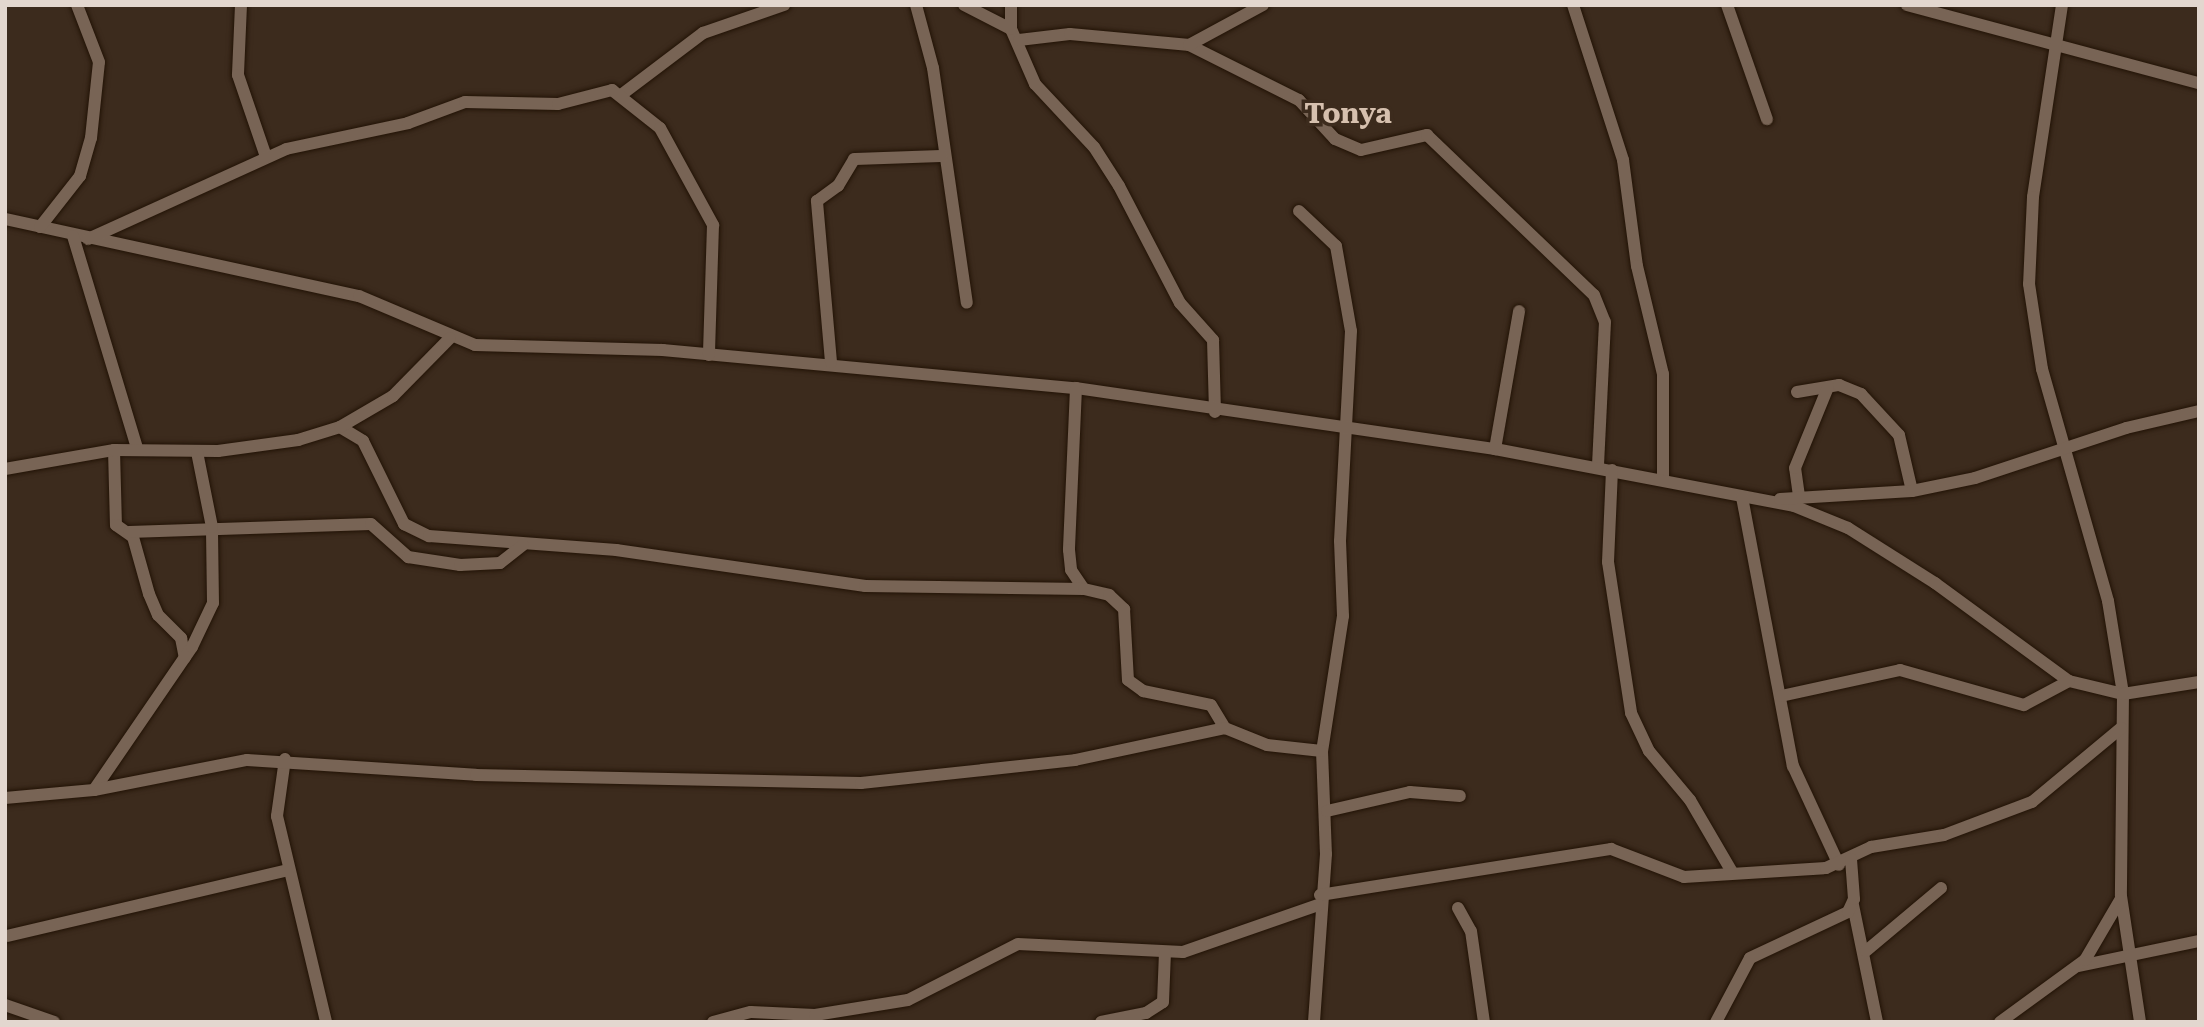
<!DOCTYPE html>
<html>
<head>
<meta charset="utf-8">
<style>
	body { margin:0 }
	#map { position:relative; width:2204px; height:1027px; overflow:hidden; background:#3c2b1d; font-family:"Roboto Serif",serif }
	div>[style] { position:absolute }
	.roads { filter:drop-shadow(0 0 2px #221306) drop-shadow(0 0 2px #221306) }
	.minor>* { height:12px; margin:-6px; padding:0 6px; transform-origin:6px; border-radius:6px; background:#786455 }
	span { translate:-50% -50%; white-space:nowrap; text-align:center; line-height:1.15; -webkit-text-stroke:7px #3c2b1d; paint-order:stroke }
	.quarter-label { font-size:28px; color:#d6c0ae; font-weight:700 }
	.frame { position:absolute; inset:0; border:7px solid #e3d7cf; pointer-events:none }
</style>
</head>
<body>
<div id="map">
	<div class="roads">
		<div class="minor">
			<div style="left:241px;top:5px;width:70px;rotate:92.5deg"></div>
			<div style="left:238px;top:75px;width:87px;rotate:71.1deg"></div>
			<div style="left:916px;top:5px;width:65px;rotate:74.9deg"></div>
			<div style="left:933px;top:68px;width:237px;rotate:81.8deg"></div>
			<div style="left:964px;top:5px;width:53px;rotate:27.1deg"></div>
			<div style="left:1011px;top:29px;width:60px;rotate:66.4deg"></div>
			<div style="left:1035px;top:84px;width:86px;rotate:46.9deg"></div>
			<div style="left:1094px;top:147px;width:46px;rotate:57.3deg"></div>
			<div style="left:1119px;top:186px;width:132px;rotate:62.5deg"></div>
			<div style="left:1180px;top:303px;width:50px;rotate:48.3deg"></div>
			<div style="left:1213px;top:340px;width:72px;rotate:88.4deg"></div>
			<div style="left:1011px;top:5px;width:24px;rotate:90deg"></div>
			<div style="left:1573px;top:5px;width:163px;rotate:72.1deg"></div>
			<div style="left:1623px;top:160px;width:107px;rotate:82.5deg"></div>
			<div style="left:1637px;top:266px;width:111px;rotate:76.5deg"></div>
			<div style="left:1663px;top:374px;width:105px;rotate:90deg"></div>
			<div style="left:1727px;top:5px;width:121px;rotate:70.7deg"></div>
			<div style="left:1907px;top:5px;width:302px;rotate:15deg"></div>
			<div style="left:2062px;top:5px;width:194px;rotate:98.6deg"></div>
			<div style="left:2033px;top:197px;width:87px;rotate:92.6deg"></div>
			<div style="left:2029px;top:284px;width:86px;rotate:81.3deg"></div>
			<div style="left:2042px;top:369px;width:241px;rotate:74.1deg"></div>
			<div style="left:2108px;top:601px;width:94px;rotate:80.8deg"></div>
			<div style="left:2123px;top:694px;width:202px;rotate:90.6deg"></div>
			<div style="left:2121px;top:896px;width:127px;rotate:81.4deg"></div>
			<div style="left:1019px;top:40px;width:51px;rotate:-6.7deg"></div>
			<div style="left:1070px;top:34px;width:120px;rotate:5.3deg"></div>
			<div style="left:1189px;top:45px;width:123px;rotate:26.6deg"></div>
			<div style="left:1299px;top:100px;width:53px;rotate:47.3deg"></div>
			<div style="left:1335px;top:139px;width:28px;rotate:23deg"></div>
			<div style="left:1361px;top:150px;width:68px;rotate:-12.8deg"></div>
			<div style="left:1427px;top:135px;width:231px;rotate:43.8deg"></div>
			<div style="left:1594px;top:295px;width:29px;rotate:68deg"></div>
			<div style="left:1605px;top:322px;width:145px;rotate:92.8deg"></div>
			<div style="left:1189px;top:45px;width:84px;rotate:-28.4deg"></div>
			<div style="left:621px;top:95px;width:103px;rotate:-37.1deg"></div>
			<div style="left:703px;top:33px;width:86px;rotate:-19.1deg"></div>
			<div style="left:1299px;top:211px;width:51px;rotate:43.4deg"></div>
			<div style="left:1336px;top:246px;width:86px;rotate:80deg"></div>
			<div style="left:1351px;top:331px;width:210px;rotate:93deg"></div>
			<div style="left:1340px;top:541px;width:75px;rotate:87.7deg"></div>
			<div style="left:1343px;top:616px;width:137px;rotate:98.8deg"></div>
			<div style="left:1322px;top:751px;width:103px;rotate:87.8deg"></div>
			<div style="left:1326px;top:854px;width:168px;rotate:94.1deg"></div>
			<div style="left:5px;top:219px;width:362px;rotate:12.3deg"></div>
			<div style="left:359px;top:296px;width:126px;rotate:22.9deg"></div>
			<div style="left:475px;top:345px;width:188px;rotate:1.5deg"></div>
			<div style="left:663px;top:350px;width:415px;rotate:5.3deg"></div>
			<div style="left:1076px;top:388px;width:423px;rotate:8.3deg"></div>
			<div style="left:1495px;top:449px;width:304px;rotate:10.8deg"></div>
			<div style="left:1794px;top:506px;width:58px;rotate:22.2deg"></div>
			<div style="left:1848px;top:528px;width:103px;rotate:32.3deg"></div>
			<div style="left:1935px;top:583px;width:166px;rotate:36.2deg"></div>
			<div style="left:2069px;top:681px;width:56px;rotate:13.5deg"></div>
			<div style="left:2123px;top:694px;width:77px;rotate:-9deg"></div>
			<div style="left:40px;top:227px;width:65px;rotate:-51.9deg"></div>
			<div style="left:80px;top:176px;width:40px;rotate:-74deg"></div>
			<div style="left:91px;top:138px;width:76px;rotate:-84deg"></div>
			<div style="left:99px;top:62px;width:61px;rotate:-111.1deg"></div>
			<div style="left:73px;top:236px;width:221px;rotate:73.2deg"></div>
			<div style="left:88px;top:239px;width:217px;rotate:-24.4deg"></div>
			<div style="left:286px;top:149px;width:125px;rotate:-12deg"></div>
			<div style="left:408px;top:123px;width:61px;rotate:-20.2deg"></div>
			<div style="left:465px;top:102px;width:93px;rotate:1.2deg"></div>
			<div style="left:558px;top:104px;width:56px;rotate:-14.5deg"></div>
			<div style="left:612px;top:90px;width:61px;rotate:38.4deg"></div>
			<div style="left:660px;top:128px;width:111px;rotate:61.3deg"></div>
			<div style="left:713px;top:225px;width:130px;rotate:91.8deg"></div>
			<div style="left:831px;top:362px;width:162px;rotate:-95deg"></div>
			<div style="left:817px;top:201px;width:26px;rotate:-36deg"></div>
			<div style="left:838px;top:186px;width:31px;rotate:-59deg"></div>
			<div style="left:854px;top:159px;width:88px;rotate:-2deg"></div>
			<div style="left:1076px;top:388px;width:162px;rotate:92.5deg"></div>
			<div style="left:1069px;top:550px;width:20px;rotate:84deg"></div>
			<div style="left:1071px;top:570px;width:23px;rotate:56deg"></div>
			<div style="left:1797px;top:392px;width:43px;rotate:-9.5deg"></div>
			<div style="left:1839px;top:385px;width:24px;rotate:22deg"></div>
			<div style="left:1861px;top:394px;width:56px;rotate:47.2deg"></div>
			<div style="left:1899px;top:435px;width:57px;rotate:76.9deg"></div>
			<div style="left:340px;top:427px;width:27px;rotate:31deg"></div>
			<div style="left:363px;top:441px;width:93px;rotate:63.7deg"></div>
			<div style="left:404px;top:524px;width:28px;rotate:26deg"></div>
			<div style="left:429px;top:536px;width:188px;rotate:4.3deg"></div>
			<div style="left:616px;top:550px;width:252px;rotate:8.2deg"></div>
			<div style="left:865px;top:586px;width:219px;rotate:0.8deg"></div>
			<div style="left:1084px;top:589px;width:26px;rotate:13deg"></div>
			<div style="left:1109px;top:595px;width:21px;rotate:43deg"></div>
			<div style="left:1124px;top:609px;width:71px;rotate:86.8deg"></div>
			<div style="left:1128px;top:680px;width:19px;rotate:36deg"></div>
			<div style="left:1143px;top:691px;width:69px;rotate:11.6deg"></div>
			<div style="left:1211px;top:705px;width:27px;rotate:59deg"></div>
			<div style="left:1495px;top:449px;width:140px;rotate:-80.1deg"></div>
			<div style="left:114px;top:450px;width:75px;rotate:88.5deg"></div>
			<div style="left:116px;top:525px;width:21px;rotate:35deg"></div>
			<div style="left:133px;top:537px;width:59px;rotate:74.3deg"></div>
			<div style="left:149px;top:594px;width:23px;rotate:67deg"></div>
			<div style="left:158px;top:615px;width:33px;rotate:45deg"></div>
			<div style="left:181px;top:638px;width:20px;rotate:79deg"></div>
			<div style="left:5px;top:469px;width:111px;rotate:-9.9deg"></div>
			<div style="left:114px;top:450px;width:104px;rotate:0.6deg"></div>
			<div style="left:218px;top:451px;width:81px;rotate:-7.8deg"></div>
			<div style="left:298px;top:440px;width:44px;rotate:-17.2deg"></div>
			<div style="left:340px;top:427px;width:61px;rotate:-30.3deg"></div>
			<div style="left:393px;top:396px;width:81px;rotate:-45.5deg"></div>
			<div style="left:1612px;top:470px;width:92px;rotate:92.5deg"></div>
			<div style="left:1608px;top:562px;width:153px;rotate:81.3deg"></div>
			<div style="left:1631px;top:713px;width:42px;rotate:64.7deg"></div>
			<div style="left:1649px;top:751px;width:64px;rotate:50.1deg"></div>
			<div style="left:1690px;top:800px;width:83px;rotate:59.7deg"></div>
			<div style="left:1799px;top:496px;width:28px;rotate:-98deg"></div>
			<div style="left:1795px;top:468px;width:87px;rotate:-67.8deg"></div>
			<div style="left:1742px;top:497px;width:274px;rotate:79.3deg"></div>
			<div style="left:1793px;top:766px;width:109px;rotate:65.1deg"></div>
			<div style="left:1780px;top:499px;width:132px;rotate:-3.5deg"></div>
			<div style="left:1912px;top:491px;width:64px;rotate:-11.7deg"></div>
			<div style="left:1975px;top:478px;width:159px;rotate:-18.3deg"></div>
			<div style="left:2126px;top:428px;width:75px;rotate:-13.1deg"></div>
			<div style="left:129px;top:532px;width:242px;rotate:-1.9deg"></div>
			<div style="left:371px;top:524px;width:50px;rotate:41.7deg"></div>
			<div style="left:408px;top:557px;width:53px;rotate:8.7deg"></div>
			<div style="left:460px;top:565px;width:40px;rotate:-2.9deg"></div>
			<div style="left:500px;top:563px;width:29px;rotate:-38deg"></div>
			<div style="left:1781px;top:696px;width:122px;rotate:-12.3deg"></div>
			<div style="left:1900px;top:670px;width:129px;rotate:15.8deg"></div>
			<div style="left:2024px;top:705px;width:51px;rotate:-28.1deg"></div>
			<div style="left:285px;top:759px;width:58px;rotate:98deg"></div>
			<div style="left:277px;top:816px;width:212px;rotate:76.6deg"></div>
			<div style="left:94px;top:790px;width:173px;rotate:-55.6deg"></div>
			<div style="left:192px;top:647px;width:49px;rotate:-64.5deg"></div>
			<div style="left:213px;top:603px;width:76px;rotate:-90.8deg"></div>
			<div style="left:212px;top:527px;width:76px;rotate:-101.3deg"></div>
			<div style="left:5px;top:798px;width:89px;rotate:-5.1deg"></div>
			<div style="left:94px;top:790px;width:156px;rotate:-11.1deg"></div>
			<div style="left:247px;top:760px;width:229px;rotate:3.7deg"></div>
			<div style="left:476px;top:775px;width:385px;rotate:1.2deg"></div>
			<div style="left:861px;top:783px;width:215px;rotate:-6.1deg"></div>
			<div style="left:1075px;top:760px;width:153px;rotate:-12deg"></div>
			<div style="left:1225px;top:728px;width:45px;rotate:22deg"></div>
			<div style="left:1267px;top:745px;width:55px;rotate:6.2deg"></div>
			<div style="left:1327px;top:811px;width:85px;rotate:-12.9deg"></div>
			<div style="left:1410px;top:792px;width:50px;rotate:4.6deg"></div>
			<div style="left:1320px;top:895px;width:295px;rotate:-9deg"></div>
			<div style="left:1611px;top:849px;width:78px;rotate:21deg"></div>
			<div style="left:1684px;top:877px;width:142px;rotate:-3.6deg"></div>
			<div style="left:1826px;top:868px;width:50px;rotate:-25deg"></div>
			<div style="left:1871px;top:847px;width:74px;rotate:-9.3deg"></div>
			<div style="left:1944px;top:835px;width:94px;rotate:-20.6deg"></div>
			<div style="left:2032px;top:802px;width:116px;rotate:-39.7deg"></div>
			<div style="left:1853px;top:905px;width:119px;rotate:78.4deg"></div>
			<div style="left:1458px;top:908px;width:26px;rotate:61deg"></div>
			<div style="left:1471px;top:931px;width:92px;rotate:81.9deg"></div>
			<div style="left:7px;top:936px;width:289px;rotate:-13.2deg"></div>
			<div style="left:1866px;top:951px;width:98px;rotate:-40deg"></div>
			<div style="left:2079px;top:966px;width:123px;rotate:-11.8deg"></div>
			<div style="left:5px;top:1005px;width:52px;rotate:19.1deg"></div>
			<div style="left:713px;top:1022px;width:39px;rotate:-15deg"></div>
			<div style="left:751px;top:1012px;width:64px;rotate:2.7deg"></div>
			<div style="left:815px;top:1015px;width:94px;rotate:-9.2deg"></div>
			<div style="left:908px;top:1000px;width:123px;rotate:-27deg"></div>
			<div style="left:1018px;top:944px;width:165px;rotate:2.8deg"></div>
			<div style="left:1183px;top:952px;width:143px;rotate:-19.2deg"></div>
			<div style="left:1101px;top:1022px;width:46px;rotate:-11.3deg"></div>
			<div style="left:1146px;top:1013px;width:20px;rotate:-33deg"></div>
			<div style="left:1163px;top:1002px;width:49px;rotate:-87.7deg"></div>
			<div style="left:1716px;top:1022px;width:72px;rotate:-62deg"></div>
			<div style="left:1750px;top:958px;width:108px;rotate:-25.1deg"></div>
			<div style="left:1848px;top:912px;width:14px;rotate:-65deg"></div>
			<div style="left:1854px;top:899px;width:40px;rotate:-94.3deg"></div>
			<div style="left:2000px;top:1022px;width:105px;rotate:-36.1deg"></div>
			<div style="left:2085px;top:960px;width:69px;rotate:-59.7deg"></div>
		</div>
	</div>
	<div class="quarter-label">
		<span style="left:1348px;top:114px">Tonya</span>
	</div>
	<div class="frame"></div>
</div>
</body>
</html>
